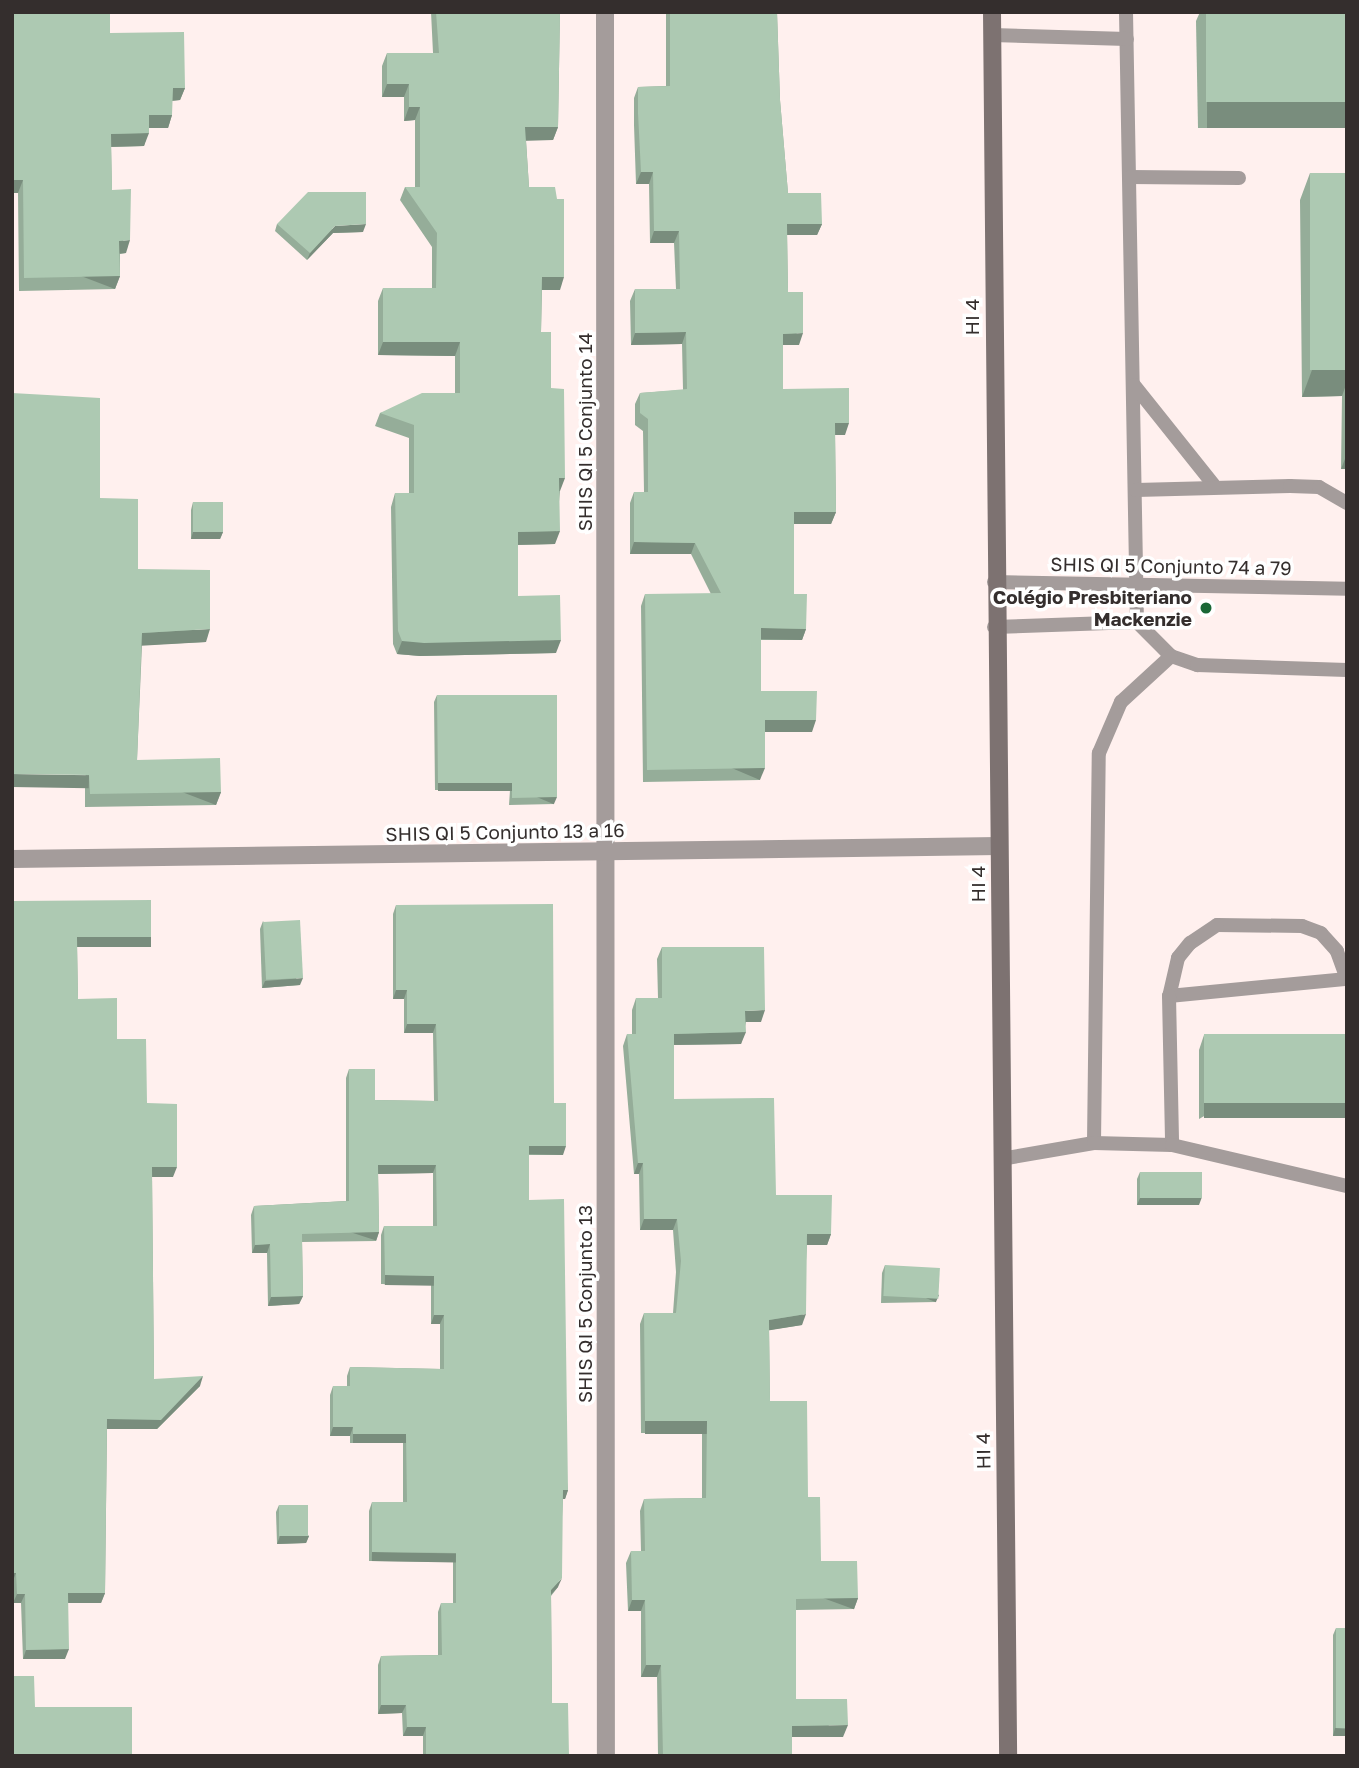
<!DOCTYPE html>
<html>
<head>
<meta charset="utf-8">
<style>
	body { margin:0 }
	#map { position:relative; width:1359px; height:1768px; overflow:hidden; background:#fff0ee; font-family:"Golos Text",sans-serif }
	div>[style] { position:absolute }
	.lane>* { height:14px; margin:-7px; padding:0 7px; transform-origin:7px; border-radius:7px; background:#a49c9b }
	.street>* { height:18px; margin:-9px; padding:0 9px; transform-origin:9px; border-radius:9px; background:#a49c9b }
	.secondary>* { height:18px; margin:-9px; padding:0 9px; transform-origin:9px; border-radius:9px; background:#7d7271 }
	.wall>* { inset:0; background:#95ad99 }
	.shaded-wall>* { inset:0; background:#798d7d; transform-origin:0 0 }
	.building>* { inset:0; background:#adc9b2; transform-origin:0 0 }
	.dots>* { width:19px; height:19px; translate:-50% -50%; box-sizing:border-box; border:4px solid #fff; border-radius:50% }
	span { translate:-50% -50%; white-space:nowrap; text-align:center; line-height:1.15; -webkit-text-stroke:7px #fff; paint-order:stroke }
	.street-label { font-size:19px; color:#342e2d }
	.poi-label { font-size:19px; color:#342e2d; font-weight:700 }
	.right { translate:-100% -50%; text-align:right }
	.frame { position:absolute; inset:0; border:14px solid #342e2d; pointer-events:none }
</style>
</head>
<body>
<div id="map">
	<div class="lane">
		<div style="left:1126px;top:12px;width:610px;rotate:88.97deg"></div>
		<div style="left:992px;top:35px;width:135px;rotate:1.7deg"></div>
		<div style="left:1130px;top:177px;width:109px;rotate:0.5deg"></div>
		<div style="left:1134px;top:385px;width:127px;rotate:51.4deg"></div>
		<div style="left:1136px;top:490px;width:154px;rotate:-1.5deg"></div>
		<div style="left:1290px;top:486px;width:29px;rotate:2deg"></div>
		<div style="left:1319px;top:487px;width:32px;rotate:30deg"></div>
		<div style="left:994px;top:582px;width:353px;rotate:1.1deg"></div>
		<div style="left:994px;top:627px;width:143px;rotate:-2deg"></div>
		<div style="left:1137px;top:622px;width:48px;rotate:45deg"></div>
		<div style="left:1171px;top:656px;width:28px;rotate:19deg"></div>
		<div style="left:1197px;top:665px;width:150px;rotate:1.9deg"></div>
		<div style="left:1169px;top:996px;width:179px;rotate:-5.5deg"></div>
		<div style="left:1347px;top:979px;width:30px;rotate:-110deg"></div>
		<div style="left:1337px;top:951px;width:24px;rotate:-132deg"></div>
		<div style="left:1321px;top:933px;width:20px;rotate:-160deg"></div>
		<div style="left:1302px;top:926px;width:85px;rotate:-179.3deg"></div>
		<div style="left:1217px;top:925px;width:32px;rotate:146deg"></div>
		<div style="left:1190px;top:943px;width:19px;rotate:129deg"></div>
		<div style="left:1178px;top:958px;width:39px;rotate:103deg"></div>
		<div style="left:1169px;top:996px;width:149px;rotate:88.8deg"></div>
		<div style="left:1094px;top:1143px;width:390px;rotate:-89.3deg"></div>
		<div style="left:1099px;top:753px;width:56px;rotate:-66.7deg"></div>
		<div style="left:1121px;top:702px;width:68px;rotate:-42.6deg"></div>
		<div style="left:1001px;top:1159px;width:94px;rotate:-9.8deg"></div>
		<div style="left:1094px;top:1143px;width:78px;rotate:1.5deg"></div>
		<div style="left:1172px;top:1145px;width:180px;rotate:13.2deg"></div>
	</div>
	<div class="street">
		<div style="left:605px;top:12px;width:1744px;rotate:89.97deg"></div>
		<div style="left:12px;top:859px;width:987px;rotate:-0.75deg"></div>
	</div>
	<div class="secondary">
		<div style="left:992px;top:12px;width:1744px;rotate:89.47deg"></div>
	</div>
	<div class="wall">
		<div style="clip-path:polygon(12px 12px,110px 33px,185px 88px,180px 100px,172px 101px,172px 115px,168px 128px,149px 128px,144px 146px,111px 147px,112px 190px,126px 253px,120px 254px,120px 276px,115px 289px,19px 291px,18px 193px,12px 193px)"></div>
		<div style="clip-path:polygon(431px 12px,560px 12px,558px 127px,553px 140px,526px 140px,529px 187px,560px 290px,542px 290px,541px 332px,551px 388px,560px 491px,555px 544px,518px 545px,518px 596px,556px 653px,420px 656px,397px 654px,393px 644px,391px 507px,395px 493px,409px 493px,409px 438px,375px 426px,380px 413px,455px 393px,455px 356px,378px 355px,378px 301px,383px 288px,432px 288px,432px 247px,400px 200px,405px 187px,415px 187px,415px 120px,404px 121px,404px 97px,382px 97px,382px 66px,387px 53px,433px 53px)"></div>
		<div style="clip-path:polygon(666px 12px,777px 12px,780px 100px,788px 193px,822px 224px,817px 235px,787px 235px,788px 292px,799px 345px,783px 345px,783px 389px,845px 435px,835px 435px,836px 512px,831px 524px,794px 524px,794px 594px,806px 629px,802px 640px,761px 640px,761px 691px,812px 732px,765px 732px,760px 780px,643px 782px,641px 606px,645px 594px,711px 594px,691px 554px,630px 554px,630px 503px,634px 492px,644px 492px,643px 431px,635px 425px,635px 404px,640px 393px,683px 390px,682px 344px,631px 345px,630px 301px,635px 289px,676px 289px,674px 243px,650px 243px,649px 184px,636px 184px,634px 125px,634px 98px,638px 87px,666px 86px)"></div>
		<div style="clip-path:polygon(1200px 12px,1347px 12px,1347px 128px,1198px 128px,1196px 21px)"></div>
		<div style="clip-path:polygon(1310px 173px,1347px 173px,1347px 469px,1341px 469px,1342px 396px,1302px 397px,1300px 200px)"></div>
		<div style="clip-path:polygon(277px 224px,363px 232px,333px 233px,307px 260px,275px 231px)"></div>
		<div style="clip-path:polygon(100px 498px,138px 569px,206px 642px,142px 645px,137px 760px,221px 792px,216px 805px,85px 807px,85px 788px)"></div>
		<div style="clip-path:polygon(193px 502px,223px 532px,220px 539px,191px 539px,191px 510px)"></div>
		<div style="clip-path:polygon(437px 695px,554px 804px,509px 805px,510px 790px,435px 790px,434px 702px)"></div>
		<div style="clip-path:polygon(12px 901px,151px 937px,148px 947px,77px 947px,78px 999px,117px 1039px,147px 1103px,173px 1177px,152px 1177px,154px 1379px,200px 1386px,157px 1429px,107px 1429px,105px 1593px,101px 1603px,68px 1603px,65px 1659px,23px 1659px,21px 1603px,13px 1603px)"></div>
		<div style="clip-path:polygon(396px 905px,554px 1103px,563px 1155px,529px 1155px,529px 1200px,568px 1490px,565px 1499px,563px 1499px,558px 1587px,551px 1596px,552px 1703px,569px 1756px,423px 1756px,423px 1736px,403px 1736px,402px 1713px,378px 1714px,378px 1665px,381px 1656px,438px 1655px,438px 1612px,441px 1603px,453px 1603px,453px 1562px,369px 1561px,369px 1511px,372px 1502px,403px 1502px,403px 1443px,350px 1443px,350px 1436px,330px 1436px,330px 1395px,333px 1386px,347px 1386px,347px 1376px,350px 1367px,440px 1369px,440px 1324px,431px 1324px,431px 1285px,381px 1284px,381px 1235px,384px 1226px,433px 1226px,433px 1173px,378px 1174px,379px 1232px,376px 1241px,302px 1242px,303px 1296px,299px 1304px,268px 1306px,267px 1253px,252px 1253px,251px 1215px,254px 1206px,346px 1201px,346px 1078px,349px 1069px,375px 1100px,434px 1101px,433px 1033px,404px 1033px,404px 999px,393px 999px,393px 914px)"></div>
		<div style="clip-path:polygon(263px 921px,300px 985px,262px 988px,260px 929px)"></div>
		<div style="clip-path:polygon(662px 947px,761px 1022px,746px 1022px,741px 1044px,674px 1045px,674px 1099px,776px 1195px,831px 1234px,827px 1245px,807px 1245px,802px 1325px,769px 1330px,770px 1401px,808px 1497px,821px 1561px,858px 1598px,854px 1609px,796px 1610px,796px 1699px,843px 1737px,792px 1737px,792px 1756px,658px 1756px,657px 1677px,641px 1677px,641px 1611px,628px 1611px,626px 1563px,631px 1551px,641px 1551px,640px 1511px,644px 1499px,702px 1498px,702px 1433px,641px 1433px,640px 1324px,644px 1313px,673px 1313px,676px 1272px,673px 1230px,640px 1230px,639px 1174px,634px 1174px,623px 1046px,627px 1034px,632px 1034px,632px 1010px,636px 998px,658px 998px,657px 959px)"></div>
		<div style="clip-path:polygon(1347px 1034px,1199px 1119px,1199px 1050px,1204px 1035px)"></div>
		<div style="clip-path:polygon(1140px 1172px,1199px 1205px,1137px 1205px,1137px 1179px)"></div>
		<div style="clip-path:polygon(885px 1265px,936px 1302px,881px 1303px,882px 1273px)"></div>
		<div style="clip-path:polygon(279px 1505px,309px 1536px,306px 1543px,277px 1544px,276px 1512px)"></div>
		<div style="clip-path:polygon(1336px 1628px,1347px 1736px,1333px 1736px,1333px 1635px)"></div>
	</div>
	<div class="shaded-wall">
		<div style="clip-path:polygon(387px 84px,409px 84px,404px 97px,382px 97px)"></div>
		<div style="clip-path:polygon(173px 88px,185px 88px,180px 100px,168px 101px)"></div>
		<div style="left:1347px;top:101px;width:27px;height:140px;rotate:90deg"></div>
		<div style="clip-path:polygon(409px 107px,420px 107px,415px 120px,404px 121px)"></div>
		<div style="clip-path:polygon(149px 115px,172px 115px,168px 128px,144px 128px)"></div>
		<div style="clip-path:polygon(525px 127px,558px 127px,553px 140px,520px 141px)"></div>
		<div style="clip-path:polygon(149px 133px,144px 146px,106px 147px,111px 134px)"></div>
		<div style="clip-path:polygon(641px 172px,653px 172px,649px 184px,636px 184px)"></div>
		<div style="clip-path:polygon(12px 180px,23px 180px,18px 193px,12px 193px)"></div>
		<div style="clip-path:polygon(366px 224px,363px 232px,333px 233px,307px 260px,310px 253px,335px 226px)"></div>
		<div style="clip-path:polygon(787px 224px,822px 224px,817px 235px,783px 235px)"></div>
		<div style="clip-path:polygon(654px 231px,679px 231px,674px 243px,650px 243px)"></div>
		<div style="clip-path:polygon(130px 240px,126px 253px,115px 254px,119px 241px)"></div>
		<div style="left:120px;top:276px;width:14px;height:96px;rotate:111deg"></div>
		<div style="clip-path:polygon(542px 277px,564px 277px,560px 290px,537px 290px)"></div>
		<div style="clip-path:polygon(686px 332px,682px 344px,631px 345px,635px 333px)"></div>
		<div style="clip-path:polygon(803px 333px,799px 345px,778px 345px,783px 334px)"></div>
		<div style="clip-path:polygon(383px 342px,460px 342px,455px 356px,378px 355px)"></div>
		<div style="clip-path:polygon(1312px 370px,1347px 370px,1347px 382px,1342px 396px,1302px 397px)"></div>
		<div style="clip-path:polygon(835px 423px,849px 423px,845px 435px,830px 435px)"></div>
		<div style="clip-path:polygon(1347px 454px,1347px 469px,1341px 469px)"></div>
		<div style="clip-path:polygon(559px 478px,565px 478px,560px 491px,554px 491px)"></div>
		<div style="clip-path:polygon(794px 512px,836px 512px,831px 524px,789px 524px)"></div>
		<div style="clip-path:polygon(560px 531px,555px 544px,513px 545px,518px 532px)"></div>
		<div style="clip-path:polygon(193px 532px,223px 532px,220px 539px,191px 539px)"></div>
		<div style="clip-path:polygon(634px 542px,695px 543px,691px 554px,630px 554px)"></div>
		<div style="clip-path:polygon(761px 628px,806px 629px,802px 640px,756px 639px)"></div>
		<div style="clip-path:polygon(210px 629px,206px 642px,137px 646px,142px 633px)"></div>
		<div style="clip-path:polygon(561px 640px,556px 653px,420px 656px,397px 654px,402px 641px)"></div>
		<div style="clip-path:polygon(765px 720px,816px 720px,812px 732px,760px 732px)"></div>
		<div style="left:765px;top:768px;width:13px;height:118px;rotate:113deg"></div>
		<div style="left:12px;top:774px;width:77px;height:13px;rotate:1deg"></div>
		<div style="left:438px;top:783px;width:74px;height:8px"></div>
		<div style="left:221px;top:792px;width:14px;height:131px;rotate:111deg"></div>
		<div style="left:557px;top:797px;width:8px;height:45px;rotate:113deg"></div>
		<div style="left:77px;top:937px;width:74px;height:10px"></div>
		<div style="clip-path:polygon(303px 978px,300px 985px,262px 988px,265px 981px)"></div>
		<div style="clip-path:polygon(396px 990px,407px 990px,404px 999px,393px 999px)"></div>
		<div style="clip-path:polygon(765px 1010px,761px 1022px,741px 1022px,745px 1011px)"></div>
		<div style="clip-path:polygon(407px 1024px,436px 1024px,433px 1033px,404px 1033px)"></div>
		<div style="clip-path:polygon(746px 1032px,741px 1044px,670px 1045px,674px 1034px)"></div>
		<div style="left:1347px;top:1103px;width:15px;height:143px;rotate:90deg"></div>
		<div style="clip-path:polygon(529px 1146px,566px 1146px,563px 1155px,525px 1154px)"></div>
		<div style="clip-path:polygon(638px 1163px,643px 1163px,639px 1174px,634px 1174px)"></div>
		<div style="clip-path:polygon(378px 1165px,436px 1165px,433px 1173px,375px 1174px)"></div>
		<div style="clip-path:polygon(152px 1167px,177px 1167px,173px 1177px,149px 1177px)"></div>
		<div style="clip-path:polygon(1202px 1197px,1199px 1205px,1137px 1205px,1140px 1198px)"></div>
		<div style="clip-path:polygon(644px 1219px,677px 1219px,673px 1230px,640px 1230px)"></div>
		<div style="left:379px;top:1232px;width:9px;height:77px;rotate:108deg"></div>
		<div style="clip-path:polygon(807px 1234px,831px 1234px,827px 1245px,803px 1245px)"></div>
		<div style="clip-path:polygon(270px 1244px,267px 1253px,252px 1253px,255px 1245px)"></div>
		<div style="left:385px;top:1275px;width:49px;height:10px;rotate:1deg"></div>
		<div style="left:939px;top:1295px;width:8px;height:55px;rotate:113deg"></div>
		<div style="clip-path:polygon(303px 1296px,299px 1304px,268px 1306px,271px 1297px)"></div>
		<div style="clip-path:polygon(806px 1314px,802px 1325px,765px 1331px,769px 1320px)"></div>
		<div style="clip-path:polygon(434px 1315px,444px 1315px,440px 1324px,431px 1324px)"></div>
		<div style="clip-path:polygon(203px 1376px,200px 1386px,157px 1429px,104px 1429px,107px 1419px)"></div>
		<div style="left:645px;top:1421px;width:62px;height:13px"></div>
		<div style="clip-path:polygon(333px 1427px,353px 1427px,350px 1436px,330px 1436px)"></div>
		<div style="left:353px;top:1434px;width:53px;height:9px"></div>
		<div style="clip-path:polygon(563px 1490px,568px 1490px,565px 1499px,560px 1499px)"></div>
		<div style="clip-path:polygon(280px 1536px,309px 1536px,306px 1543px,277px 1544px)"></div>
		<div style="left:372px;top:1552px;width:84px;height:9px;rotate:1deg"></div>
		<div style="clip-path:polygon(12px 1573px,16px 1573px,12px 1583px)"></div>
		<div style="clip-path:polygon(562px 1578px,558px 1587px,547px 1599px,551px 1590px)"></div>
		<div style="clip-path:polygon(68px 1593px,105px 1593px,101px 1603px,64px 1603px)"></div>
		<div style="clip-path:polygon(17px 1594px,25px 1594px,21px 1603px,13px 1603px)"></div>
		<div style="left:858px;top:1598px;width:12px;height:62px;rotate:110deg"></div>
		<div style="clip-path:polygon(632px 1600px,645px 1600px,641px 1611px,628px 1611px)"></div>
		<div style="clip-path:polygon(69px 1649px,65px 1659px,23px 1659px,26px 1650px)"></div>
		<div style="clip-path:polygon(646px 1665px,661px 1665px,657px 1677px,641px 1677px)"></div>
		<div style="clip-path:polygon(381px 1705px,406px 1705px,402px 1713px,378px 1714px)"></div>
		<div style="clip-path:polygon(848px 1725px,843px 1737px,788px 1737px,792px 1726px)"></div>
		<div style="clip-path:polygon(407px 1727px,426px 1727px,423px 1736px,403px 1736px)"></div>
		<div style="clip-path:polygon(1335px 1728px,1347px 1729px,1347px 1736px,1333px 1736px)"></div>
	</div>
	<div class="building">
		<div style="clip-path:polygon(12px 12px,110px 12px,110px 33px,184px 32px,185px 88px,173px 88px,172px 115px,149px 115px,149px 133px,111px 134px,112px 190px,131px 189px,130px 240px,119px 241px,120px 276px,24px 278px,23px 180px,12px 180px)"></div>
		<div style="clip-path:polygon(436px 12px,560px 12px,558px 127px,525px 127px,529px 187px,555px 187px,557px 199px,564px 199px,564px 277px,542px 277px,541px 332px,551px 332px,551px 388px,564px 389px,565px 478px,559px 478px,560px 531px,518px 532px,518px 596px,560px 595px,561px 640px,424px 643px,402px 641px,398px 631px,395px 493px,414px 493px,414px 425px,380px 413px,422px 393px,460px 393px,460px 342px,383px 342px,383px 288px,436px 288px,437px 233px,405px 187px,420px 187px,420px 107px,409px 107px,409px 84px,387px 84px,387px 53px,439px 53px)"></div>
		<div style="clip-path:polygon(670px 12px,777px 12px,780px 100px,788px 193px,821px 193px,822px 224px,787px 224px,788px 292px,803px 292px,803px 333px,783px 334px,783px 389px,849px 388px,849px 423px,835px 423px,836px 512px,794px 512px,794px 594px,807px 594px,806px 629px,761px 628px,761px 691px,817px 691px,816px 720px,765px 720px,765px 768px,647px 770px,645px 594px,721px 593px,695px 543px,634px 542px,634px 492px,648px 492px,648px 419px,640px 413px,640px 393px,687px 389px,686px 332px,635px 333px,635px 289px,680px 289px,679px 231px,654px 231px,653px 172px,641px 172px,638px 113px,638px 87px,670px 86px)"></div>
		<div style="left:1206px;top:12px;width:141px;height:90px"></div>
		<div style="left:1310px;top:173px;width:37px;height:197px"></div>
		<div style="clip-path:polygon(308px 192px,366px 192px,366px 224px,335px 226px,310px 253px,277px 224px)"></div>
		<div style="clip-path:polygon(12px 393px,100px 398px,100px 498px,138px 499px,138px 569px,210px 570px,210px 629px,142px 633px,137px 760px,220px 758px,221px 792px,90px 794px,89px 775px,12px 774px)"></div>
		<div style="left:193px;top:502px;width:30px;height:30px"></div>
		<div style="clip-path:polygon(437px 695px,557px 695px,557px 797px,512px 798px,512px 783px,438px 783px)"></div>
		<div style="clip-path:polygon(151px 900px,151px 937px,77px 937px,78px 999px,117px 998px,117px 1039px,146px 1039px,147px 1103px,177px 1104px,177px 1167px,152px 1167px,154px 1379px,203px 1376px,161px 1420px,107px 1419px,105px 1593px,68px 1593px,69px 1649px,26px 1650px,25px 1594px,17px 1594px,16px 1573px,12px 1573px,12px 901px)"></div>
		<div style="clip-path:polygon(553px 904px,554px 1103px,566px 1103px,566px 1146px,529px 1146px,529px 1200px,564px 1199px,568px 1490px,563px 1490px,562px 1578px,551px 1590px,552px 1703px,568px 1703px,569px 1756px,426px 1756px,426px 1727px,407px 1727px,406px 1705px,381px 1705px,381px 1656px,442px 1655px,441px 1603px,456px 1603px,456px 1553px,372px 1552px,372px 1502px,407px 1502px,406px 1434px,353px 1434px,353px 1427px,333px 1427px,333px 1386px,350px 1386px,350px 1367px,444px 1369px,444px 1315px,434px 1315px,434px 1276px,385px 1275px,384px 1226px,437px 1226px,436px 1165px,378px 1165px,379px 1232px,302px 1234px,303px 1296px,271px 1297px,270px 1244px,255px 1245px,254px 1206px,349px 1201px,349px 1069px,375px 1069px,375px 1100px,438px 1101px,436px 1024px,407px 1024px,407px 990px,396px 990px,396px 905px)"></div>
		<div style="left:300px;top:920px;width:58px;height:37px;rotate:87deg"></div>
		<div style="clip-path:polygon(662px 947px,764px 947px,765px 1010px,745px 1011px,746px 1032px,674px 1034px,674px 1099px,774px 1098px,776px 1195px,832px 1195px,831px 1234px,807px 1234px,806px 1314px,769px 1320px,770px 1401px,807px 1401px,808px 1497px,820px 1497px,821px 1561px,857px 1561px,858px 1598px,796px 1599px,796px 1699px,847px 1699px,848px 1725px,792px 1726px,792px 1756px,663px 1756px,661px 1665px,646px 1665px,645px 1600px,632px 1600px,631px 1551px,645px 1551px,644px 1499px,706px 1498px,707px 1421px,645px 1421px,644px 1313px,676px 1313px,681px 1261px,677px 1219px,644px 1219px,643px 1163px,638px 1163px,627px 1034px,636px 1034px,636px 998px,662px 998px)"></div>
		<div style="left:1347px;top:1034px;width:69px;height:143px;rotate:90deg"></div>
		<div style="left:1140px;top:1172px;width:62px;height:26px"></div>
		<div style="left:885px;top:1265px;width:55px;height:31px;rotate:3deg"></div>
		<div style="left:279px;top:1505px;width:29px;height:31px"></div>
		<div style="left:1336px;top:1628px;width:11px;height:100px"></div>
		<div style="clip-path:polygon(12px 1676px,34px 1676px,35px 1707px,132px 1707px,132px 1756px,12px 1756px)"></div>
	</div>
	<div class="dots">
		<div style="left:1206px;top:608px;background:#1a6736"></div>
	</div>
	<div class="street-label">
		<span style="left:972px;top:317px;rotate:-90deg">HI 4</span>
		<span style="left:585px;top:432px;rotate:-90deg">SHIS QI 5 Conjunto 14</span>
		<span style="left:1171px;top:566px;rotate:1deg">SHIS QI 5 Conjunto 74 a 79</span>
		<span style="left:505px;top:832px;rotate:-1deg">SHIS QI 5 Conjunto 13 a 16</span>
		<span style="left:978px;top:884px;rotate:-90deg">HI 4</span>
		<span style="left:585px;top:1304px;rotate:-90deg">SHIS QI 5 Conjunto 13</span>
		<span style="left:983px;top:1451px;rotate:-91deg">HI 4</span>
	</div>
	<div class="poi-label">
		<span class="right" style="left:1192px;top:608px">Colégio Presbiteriano<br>Mackenzie</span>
	</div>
	<div class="frame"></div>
</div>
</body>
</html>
